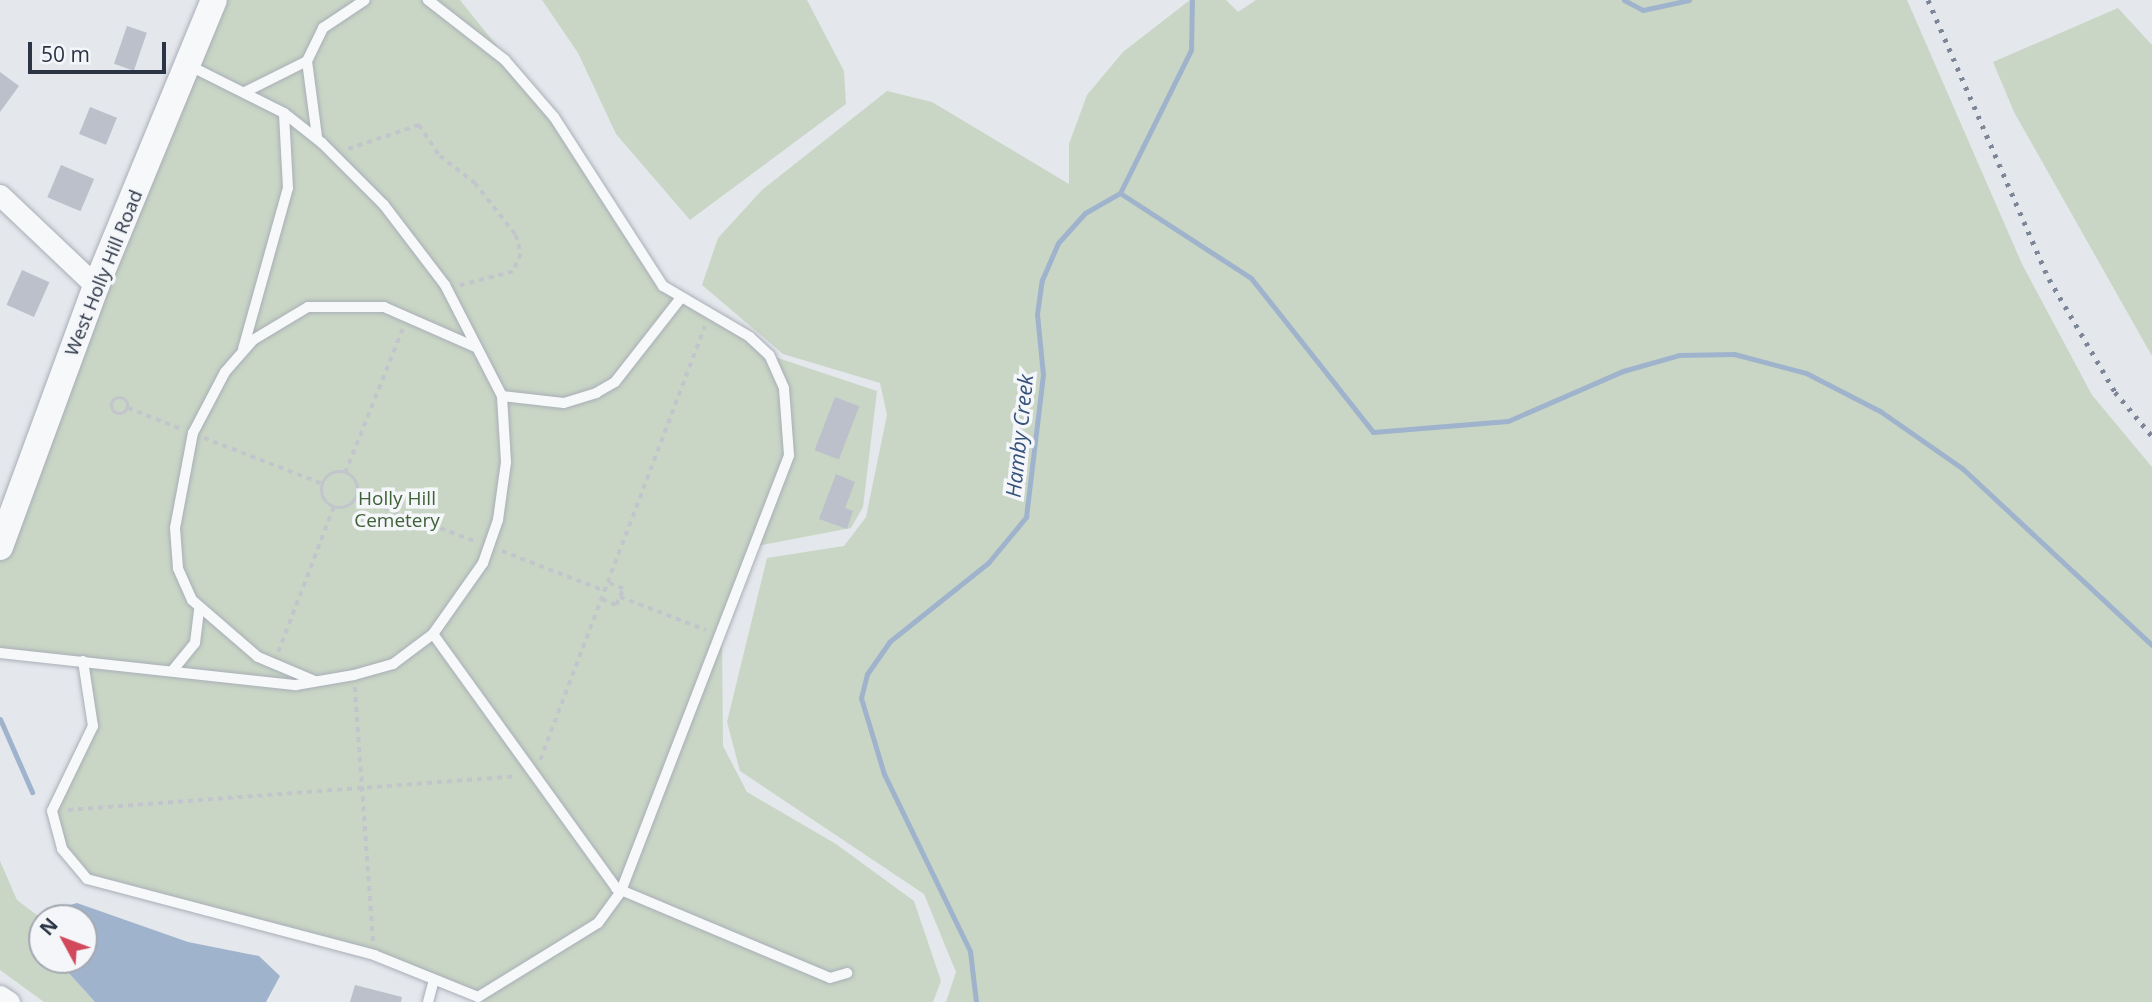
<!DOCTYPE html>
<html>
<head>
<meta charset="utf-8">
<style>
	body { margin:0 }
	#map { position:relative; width:2152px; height:1002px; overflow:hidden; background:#e4e7ec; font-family:"Open Sans",sans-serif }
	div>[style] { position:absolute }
	.green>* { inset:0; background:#c9d6c5 }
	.water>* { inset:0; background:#9fb4cc }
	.stream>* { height:5px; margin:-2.5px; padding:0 2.5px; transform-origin:2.5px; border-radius:2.5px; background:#9fb4cc }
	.building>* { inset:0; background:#bbc0ca; transform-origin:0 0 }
	.path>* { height:3.5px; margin-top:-1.75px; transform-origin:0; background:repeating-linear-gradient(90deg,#c2c5cb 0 5px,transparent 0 10px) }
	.path>.ring { margin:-1.75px; padding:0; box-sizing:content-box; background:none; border:3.5px solid #c2c5cb; border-radius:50% }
	.roads { filter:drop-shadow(0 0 2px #a9aeb7) drop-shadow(0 0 2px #a9aeb7) }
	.service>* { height:10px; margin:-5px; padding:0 5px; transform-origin:5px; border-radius:5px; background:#f7f8fa }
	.minor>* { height:21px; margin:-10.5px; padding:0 10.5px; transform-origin:10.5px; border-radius:10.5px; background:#f7f8fa }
	.tertiary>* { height:26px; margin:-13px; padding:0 13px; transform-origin:13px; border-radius:13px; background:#f7f8fa }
	.rail>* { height:5px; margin-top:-2.5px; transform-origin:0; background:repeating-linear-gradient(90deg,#7d8696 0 3.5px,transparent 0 10.5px) }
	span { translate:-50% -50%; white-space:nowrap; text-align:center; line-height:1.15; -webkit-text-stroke:7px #f4f6f9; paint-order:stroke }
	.street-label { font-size:19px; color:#2b3445 }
	.park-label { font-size:19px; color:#3f6138 }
	.water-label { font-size:21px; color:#34527a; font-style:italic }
	.north { position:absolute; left:28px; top:904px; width:70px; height:70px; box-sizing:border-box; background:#f4f6f9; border:2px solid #a4a8b1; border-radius:50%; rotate:311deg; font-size:19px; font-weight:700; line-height:28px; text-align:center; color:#2b3445 }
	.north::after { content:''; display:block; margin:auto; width:24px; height:32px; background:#d1495b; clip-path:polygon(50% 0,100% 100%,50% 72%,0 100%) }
	.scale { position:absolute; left:28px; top:42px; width:138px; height:32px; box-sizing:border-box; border:4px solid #2b3445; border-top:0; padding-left:9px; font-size:21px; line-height:24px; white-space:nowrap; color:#2b3445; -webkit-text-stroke:5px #f4f6f9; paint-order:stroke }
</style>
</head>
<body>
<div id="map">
	<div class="green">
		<div style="clip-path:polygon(214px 0,460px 0,556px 120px,663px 286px,769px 355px,877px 391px,863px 507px,851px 528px,757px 546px,722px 637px,723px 746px,747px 792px,836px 844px,914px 901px,941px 981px,933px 1002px,484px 1002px,416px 970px,125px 893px,72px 867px,52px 811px,93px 726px,83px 662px,0 653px,0 547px)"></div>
		<div style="clip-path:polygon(542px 0,807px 0,844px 71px,846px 104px,690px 220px,616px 134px,578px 53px)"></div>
		<div style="clip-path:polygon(1190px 0,1226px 0,1238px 12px,1256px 0,1907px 0,2022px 264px,2092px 395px,2152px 467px,2152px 1002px,946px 1002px,956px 972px,924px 894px,740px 771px,727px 722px,767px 558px,844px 546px,866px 517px,887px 415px,880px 383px,783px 354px,702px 285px,718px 238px,762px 190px,887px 91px,932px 102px,1069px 184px,1069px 144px,1087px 95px,1123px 52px)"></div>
		<div style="clip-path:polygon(2118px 8px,2152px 45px,2152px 356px,2014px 112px,1993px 62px)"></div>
		<div style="clip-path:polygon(0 861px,17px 900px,42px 919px,42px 960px,57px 960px,95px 1002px,44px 1002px,0 970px)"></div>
	</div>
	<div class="water">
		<div style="clip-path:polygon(77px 903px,188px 942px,259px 956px,280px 976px,266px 1002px,95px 1002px,57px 960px,84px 960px,84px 918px,53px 918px,59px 908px)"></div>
	</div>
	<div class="stream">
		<div style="left:1624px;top:0;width:21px;rotate:28deg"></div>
		<div style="left:1643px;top:10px;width:47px;rotate:-12.3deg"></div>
		<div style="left:1120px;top:193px;width:156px;rotate:33deg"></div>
		<div style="left:1251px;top:278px;width:196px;rotate:51.6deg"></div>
		<div style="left:1373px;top:432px;width:135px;rotate:-4.7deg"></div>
		<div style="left:1508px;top:421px;width:125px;rotate:-23.5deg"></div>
		<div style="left:1623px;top:371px;width:58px;rotate:-15.9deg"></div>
		<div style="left:1679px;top:355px;width:55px;rotate:-1deg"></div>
		<div style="left:1734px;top:354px;width:74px;rotate:14.8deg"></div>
		<div style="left:1806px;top:373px;width:83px;rotate:27.2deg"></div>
		<div style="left:1880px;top:411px;width:101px;rotate:34.9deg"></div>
		<div style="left:1963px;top:469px;width:258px;rotate:43deg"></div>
		<div style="left:0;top:719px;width:80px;rotate:66.3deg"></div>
		<div style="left:976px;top:1002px;width:51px;rotate:-96.7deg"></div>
		<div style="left:970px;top:951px;width:197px;rotate:-115.9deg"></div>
		<div style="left:884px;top:774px;width:79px;rotate:-106.8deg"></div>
		<div style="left:861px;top:698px;width:25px;rotate:-76deg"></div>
		<div style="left:867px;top:674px;width:39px;rotate:-55deg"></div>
		<div style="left:889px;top:642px;width:127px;rotate:-38.6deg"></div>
		<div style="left:988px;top:563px;width:60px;rotate:-50.4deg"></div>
		<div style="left:1026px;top:517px;width:143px;rotate:-83.2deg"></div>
		<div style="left:1043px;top:375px;width:61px;rotate:-95.6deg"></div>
		<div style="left:1037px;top:314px;width:34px;rotate:-82deg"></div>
		<div style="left:1042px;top:280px;width:40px;rotate:-66.6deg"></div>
		<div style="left:1058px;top:243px;width:40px;rotate:-48deg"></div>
		<div style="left:1085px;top:213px;width:40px;rotate:-29.7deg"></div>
		<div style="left:1120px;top:193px;width:160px;rotate:-63.6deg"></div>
		<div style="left:1191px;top:50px;width:50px;rotate:-88.9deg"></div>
	</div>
	<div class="building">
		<div style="left:127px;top:26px;width:21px;height:40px;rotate:19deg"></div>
		<div style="clip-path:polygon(0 72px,19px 86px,0 112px)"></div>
		<div style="left:90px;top:107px;width:29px;height:29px;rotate:22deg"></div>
		<div style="left:61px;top:165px;width:36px;height:35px;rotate:23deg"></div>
		<div style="left:22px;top:270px;width:30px;height:38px;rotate:24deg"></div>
		<div style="left:835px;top:397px;width:26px;height:57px;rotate:21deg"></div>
		<div style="clip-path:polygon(836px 474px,855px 482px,845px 508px,853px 511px,847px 529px,819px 519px)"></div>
		<div style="clip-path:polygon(355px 985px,402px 997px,401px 1002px,350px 1002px)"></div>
	</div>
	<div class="path">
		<div style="left:348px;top:149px;width:75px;rotate:-18.7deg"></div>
		<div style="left:419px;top:125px;width:37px;rotate:56deg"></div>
		<div style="left:440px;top:156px;width:44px;rotate:37.6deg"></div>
		<div style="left:475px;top:183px;width:66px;rotate:51.7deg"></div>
		<div style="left:516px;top:235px;width:20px;rotate:75deg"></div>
		<div style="left:521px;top:254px;width:20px;rotate:114deg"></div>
		<div style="left:513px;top:272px;width:56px;rotate:165.5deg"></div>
		<div class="ring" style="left:112px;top:398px;width:12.5px;height:12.5px"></div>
		<div style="left:128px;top:408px;width:57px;rotate:21.6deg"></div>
		<div style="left:204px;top:438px;width:128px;rotate:21.1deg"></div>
		<div class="ring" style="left:322px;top:472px;width:32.5px;height:32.5px"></div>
		<div style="left:345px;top:473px;width:156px;rotate:-68.2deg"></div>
		<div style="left:356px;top:497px;width:127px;rotate:20.3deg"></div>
		<div style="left:502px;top:551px;width:110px;rotate:21.2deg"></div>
		<div style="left:620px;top:597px;width:92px;rotate:21deg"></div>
		<div style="left:602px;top:599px;width:15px;rotate:23deg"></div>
		<div style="left:616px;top:605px;width:17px;rotate:-66deg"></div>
		<div style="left:623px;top:589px;width:16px;rotate:-158deg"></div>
		<div style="left:278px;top:652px;width:156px;rotate:-69deg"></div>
		<div style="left:355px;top:687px;width:255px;rotate:85.9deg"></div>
		<div style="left:540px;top:760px;width:464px;rotate:-69.2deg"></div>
		<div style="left:68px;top:810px;width:450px;rotate:-4.3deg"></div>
	</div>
	<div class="roads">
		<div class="service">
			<div style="left:245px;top:92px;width:69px;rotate:-26.6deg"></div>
			<div style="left:317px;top:137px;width:77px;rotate:-97.5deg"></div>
			<div style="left:307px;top:61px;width:37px;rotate:-64deg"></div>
			<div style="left:323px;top:28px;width:50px;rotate:-33.7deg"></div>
			<div style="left:243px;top:349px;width:167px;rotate:-74.4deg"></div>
			<div style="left:288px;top:188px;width:75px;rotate:-93.1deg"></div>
			<div style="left:502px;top:396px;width:62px;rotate:6.4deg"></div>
			<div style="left:564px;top:403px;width:34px;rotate:-17deg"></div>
			<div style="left:596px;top:393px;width:22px;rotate:-30deg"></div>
			<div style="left:615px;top:382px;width:105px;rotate:-51.9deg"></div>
			<div style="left:433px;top:634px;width:313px;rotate:54.2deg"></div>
			<div style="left:616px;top:888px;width:232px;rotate:22.8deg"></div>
			<div style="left:830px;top:978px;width:18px;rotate:-16deg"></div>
			<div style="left:0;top:653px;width:298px;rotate:6.2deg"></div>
			<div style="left:296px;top:685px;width:59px;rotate:-9.8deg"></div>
			<div style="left:354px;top:675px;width:41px;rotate:-15.8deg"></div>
			<div style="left:393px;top:664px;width:50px;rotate:-36.9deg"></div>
			<div style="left:433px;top:634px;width:87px;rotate:-54.8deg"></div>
			<div style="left:483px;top:563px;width:46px;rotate:-70.8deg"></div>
			<div style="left:498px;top:520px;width:59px;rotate:-82.1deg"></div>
			<div style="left:506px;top:462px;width:66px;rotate:-93.5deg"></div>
			<div style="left:502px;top:396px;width:125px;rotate:-117.2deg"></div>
			<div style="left:445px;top:285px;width:101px;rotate:-127.3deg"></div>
			<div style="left:384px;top:205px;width:88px;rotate:-135deg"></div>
			<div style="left:322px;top:143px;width:48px;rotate:-141.7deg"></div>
			<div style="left:284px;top:113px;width:105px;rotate:-153.4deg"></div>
			<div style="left:83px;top:661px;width:66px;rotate:81.3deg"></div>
			<div style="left:93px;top:726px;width:94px;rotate:115.8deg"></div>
			<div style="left:52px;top:811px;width:39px;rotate:75deg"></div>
			<div style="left:62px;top:849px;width:39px;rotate:50deg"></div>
			<div style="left:87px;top:879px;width:297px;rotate:14.8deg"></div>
			<div style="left:374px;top:955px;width:112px;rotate:22deg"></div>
			<div style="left:478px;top:997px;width:141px;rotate:-31.7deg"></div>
			<div style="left:598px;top:923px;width:39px;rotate:-54deg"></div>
			<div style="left:621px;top:891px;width:467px;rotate:-68.9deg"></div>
			<div style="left:789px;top:455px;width:67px;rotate:-94.3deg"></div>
			<div style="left:784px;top:388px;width:36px;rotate:-114deg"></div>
			<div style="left:769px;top:355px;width:26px;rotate:-137deg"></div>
			<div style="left:750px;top:337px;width:101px;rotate:-149.6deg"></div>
			<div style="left:663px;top:286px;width:201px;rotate:-122.8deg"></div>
			<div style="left:554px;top:117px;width:75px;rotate:-130.7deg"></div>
			<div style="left:505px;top:60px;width:98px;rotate:-142.1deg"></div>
			<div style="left:173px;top:670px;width:35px;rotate:-51deg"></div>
			<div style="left:195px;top:643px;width:34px;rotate:-83deg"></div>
			<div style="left:315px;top:681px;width:62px;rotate:-157.2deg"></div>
			<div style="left:258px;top:657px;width:87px;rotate:-139.2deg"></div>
			<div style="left:192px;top:600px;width:35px;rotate:-114deg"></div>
			<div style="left:178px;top:568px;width:40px;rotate:-94.3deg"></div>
			<div style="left:175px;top:528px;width:97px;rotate:-79.3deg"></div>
			<div style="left:193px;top:433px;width:69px;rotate:-62.3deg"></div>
			<div style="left:225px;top:372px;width:43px;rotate:-48.8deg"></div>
			<div style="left:253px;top:340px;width:64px;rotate:-31deg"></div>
			<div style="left:308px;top:307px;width:76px"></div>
			<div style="left:384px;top:307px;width:99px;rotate:23.7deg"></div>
			<div style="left:428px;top:1002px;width:23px;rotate:-75deg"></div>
		</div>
		<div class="minor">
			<div style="left:0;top:195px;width:132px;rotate:43.5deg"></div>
			<div style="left:0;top:996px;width:11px;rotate:34deg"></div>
		</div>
		<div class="tertiary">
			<div style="left:0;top:547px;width:278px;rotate:-69.8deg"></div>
			<div style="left:96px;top:286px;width:309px;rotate:-67.6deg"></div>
		</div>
	</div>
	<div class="rail">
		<div style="left:1928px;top:0;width:304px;rotate:66.6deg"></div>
		<div style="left:2049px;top:279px;width:131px;rotate:59.7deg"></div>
		<div style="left:2115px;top:392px;width:57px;rotate:49.9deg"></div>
	</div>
	<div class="street-label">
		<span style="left:104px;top:273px;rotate:-68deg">West Holly Hill Road</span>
	</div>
	<div class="park-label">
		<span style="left:397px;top:510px">Holly Hill<br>Cemetery</span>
	</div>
	<div class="water-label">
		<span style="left:1019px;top:436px;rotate:-84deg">Hamby Creek</span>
	</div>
	<div class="north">N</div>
	<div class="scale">50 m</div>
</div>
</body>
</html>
